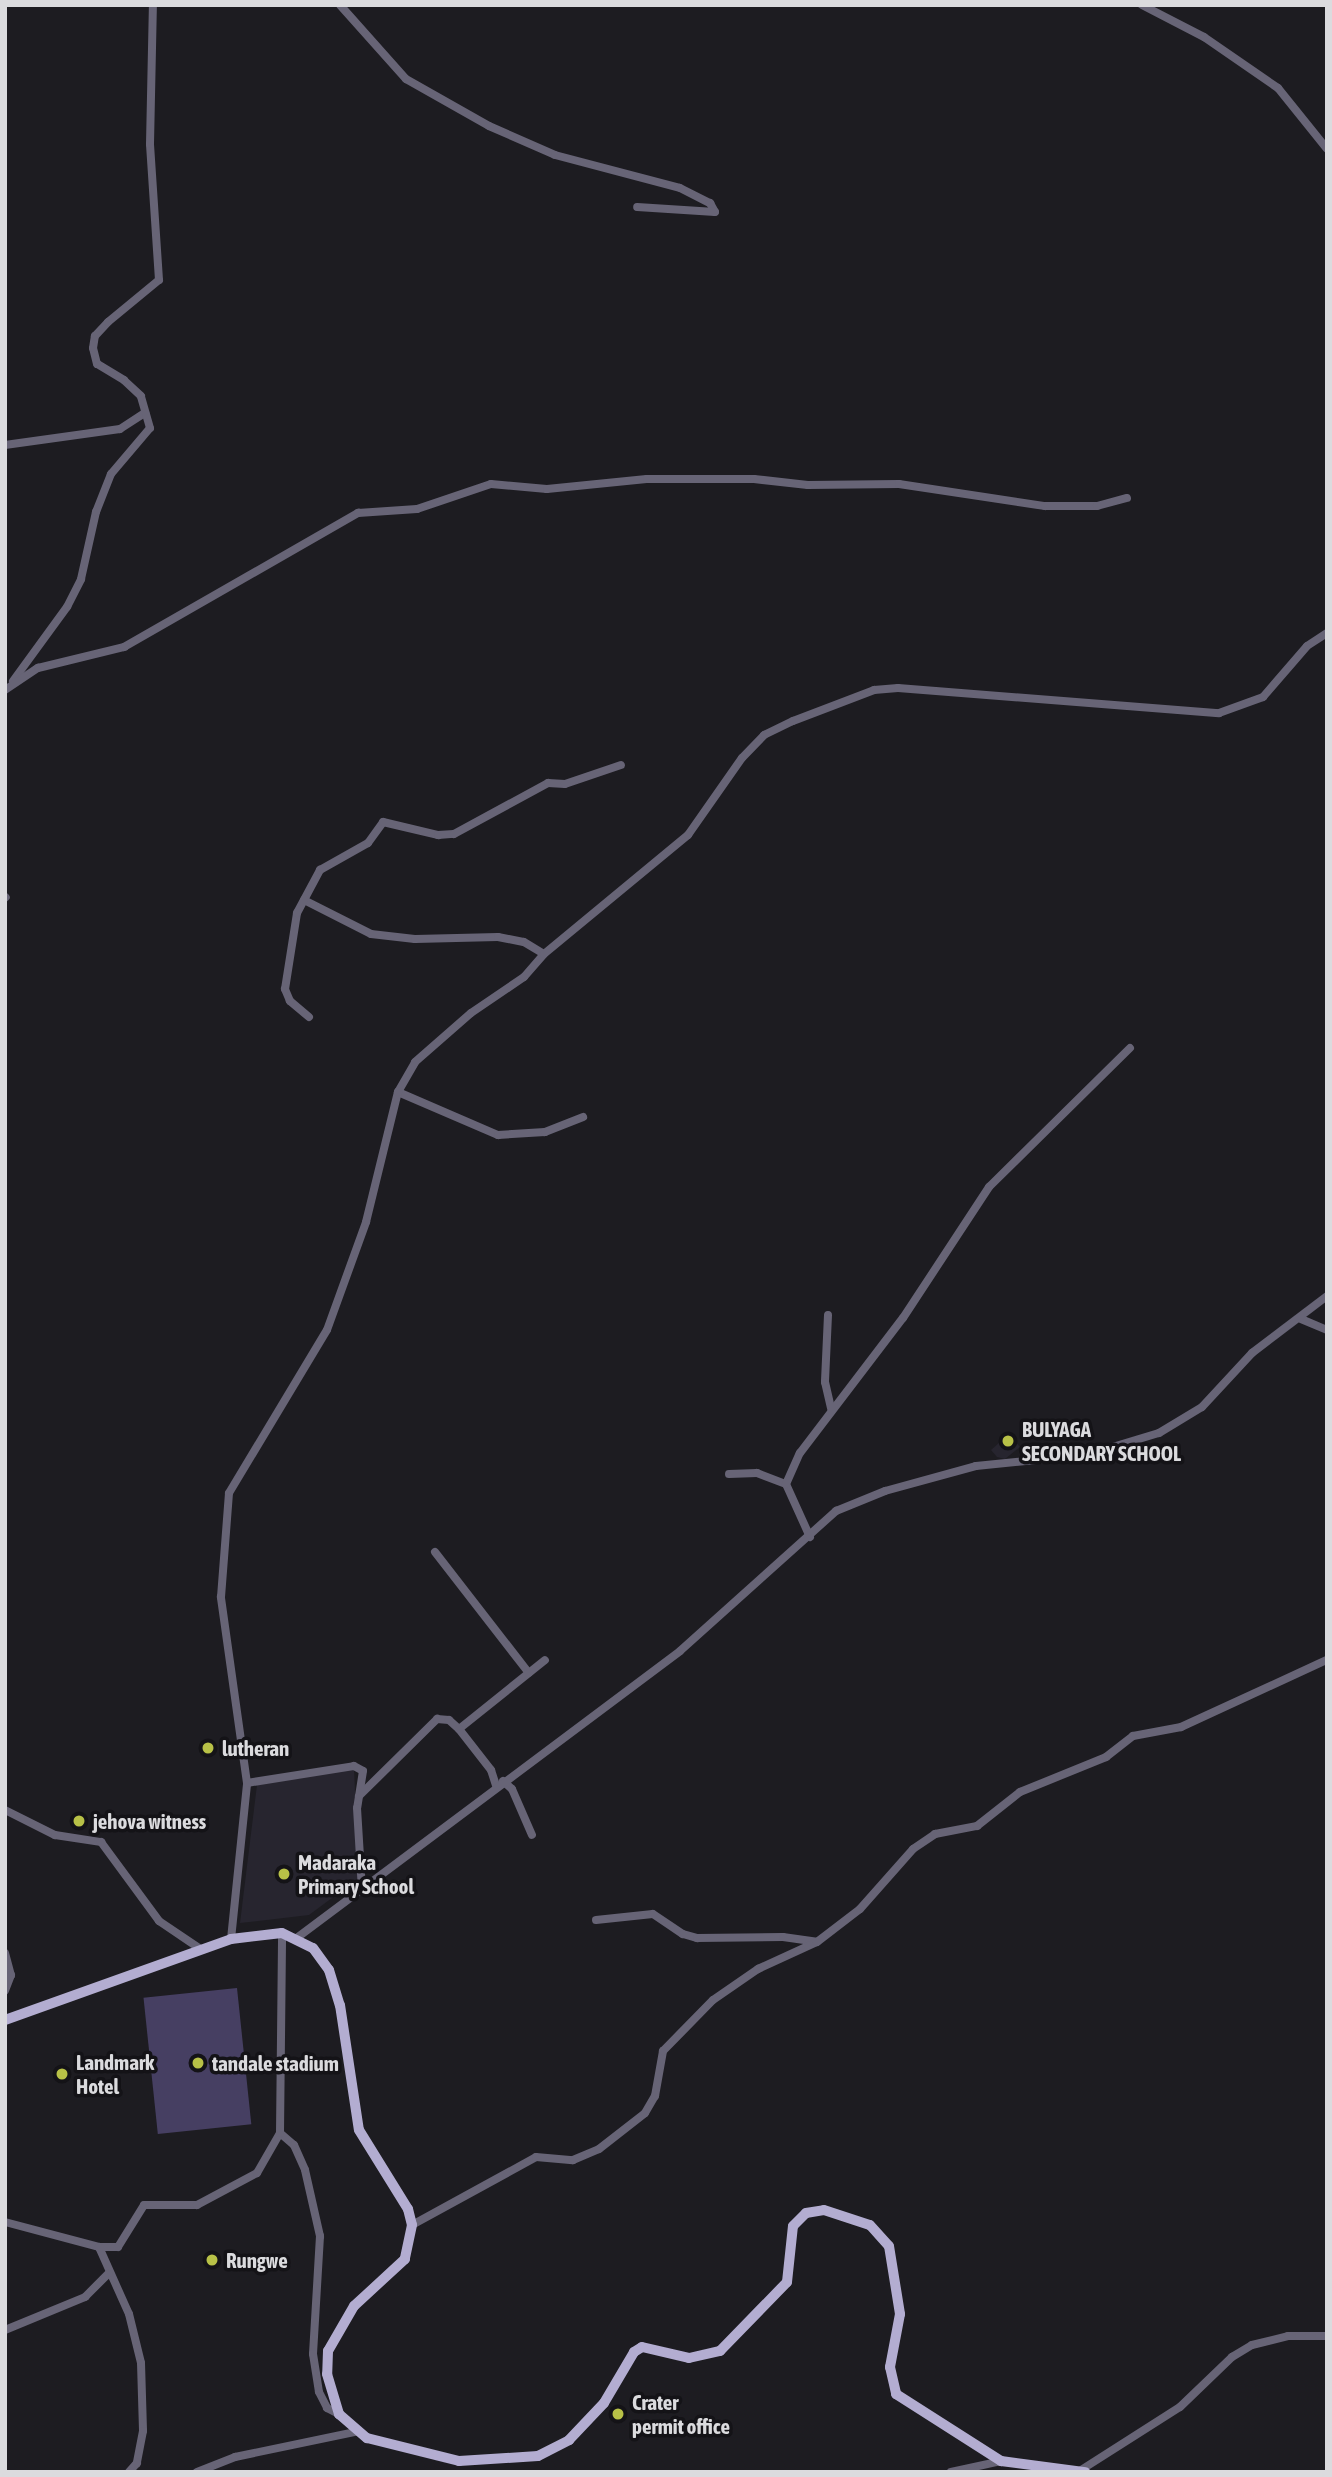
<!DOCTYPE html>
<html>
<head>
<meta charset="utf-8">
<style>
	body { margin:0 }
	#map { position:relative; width:1332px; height:2477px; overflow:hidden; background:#1d1c21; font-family:"Asap Condensed",sans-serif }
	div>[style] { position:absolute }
	.built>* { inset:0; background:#27252f }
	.green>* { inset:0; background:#463f62; transform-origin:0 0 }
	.minor>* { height:8px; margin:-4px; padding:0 4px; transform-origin:4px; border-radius:4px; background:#676476 }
	.major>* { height:10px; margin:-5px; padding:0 5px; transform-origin:5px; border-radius:5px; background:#b3add1 }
	.dots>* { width:19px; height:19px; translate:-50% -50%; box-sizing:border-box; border:4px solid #141317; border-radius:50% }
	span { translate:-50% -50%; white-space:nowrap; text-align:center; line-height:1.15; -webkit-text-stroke:7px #141317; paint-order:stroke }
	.poi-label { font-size:21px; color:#dbdbde; font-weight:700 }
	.left { translate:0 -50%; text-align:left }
	.frame { position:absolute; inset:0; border:7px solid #dbdbde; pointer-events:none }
</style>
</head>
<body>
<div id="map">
	<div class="built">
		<div style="clip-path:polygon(1009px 1434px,1020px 1447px,1005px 1459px,997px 1457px,991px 1450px)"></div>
		<div style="clip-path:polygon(354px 1769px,359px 1878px,309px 1915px,240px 1923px,257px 1785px)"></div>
	</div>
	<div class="green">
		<div style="left:237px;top:1988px;width:137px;height:94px;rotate:84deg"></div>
	</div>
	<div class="minor">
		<div style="left:340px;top:5px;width:99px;rotate:48.3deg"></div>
		<div style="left:406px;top:79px;width:95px;rotate:29.5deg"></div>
		<div style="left:489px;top:126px;width:72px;rotate:23.7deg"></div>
		<div style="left:555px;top:155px;width:129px;rotate:14.8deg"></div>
		<div style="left:680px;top:188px;width:34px;rotate:27deg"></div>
		<div style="left:710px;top:203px;width:10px;rotate:61deg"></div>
		<div style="left:715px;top:212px;width:78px;rotate:-176.3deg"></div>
		<div style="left:1142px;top:5px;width:70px;rotate:27.3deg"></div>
		<div style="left:1204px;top:37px;width:90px;rotate:34.6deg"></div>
		<div style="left:1278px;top:88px;width:78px;rotate:51.2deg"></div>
		<div style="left:5px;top:445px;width:116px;rotate:-7.9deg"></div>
		<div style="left:120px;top:429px;width:30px;rotate:-33deg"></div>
		<div style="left:13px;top:681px;width:92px;rotate:-53.9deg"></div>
		<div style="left:67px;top:607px;width:31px;rotate:-63deg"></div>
		<div style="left:81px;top:579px;width:69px;rotate:-77.4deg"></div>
		<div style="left:96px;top:512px;width:41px;rotate:-68.5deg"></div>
		<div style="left:111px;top:474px;width:60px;rotate:-49.7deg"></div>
		<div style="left:150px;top:428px;width:33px;rotate:-106deg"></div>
		<div style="left:141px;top:396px;width:23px;rotate:-137deg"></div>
		<div style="left:124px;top:380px;width:31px;rotate:-149deg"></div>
		<div style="left:97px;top:364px;width:16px;rotate:-104deg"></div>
		<div style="left:93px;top:348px;width:12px;rotate:-81deg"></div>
		<div style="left:95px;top:336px;width:19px;rotate:-47deg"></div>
		<div style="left:108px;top:322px;width:66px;rotate:-39.5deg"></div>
		<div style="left:159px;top:280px;width:136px;rotate:-93.8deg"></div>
		<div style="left:150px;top:144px;width:139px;rotate:-88.8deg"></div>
		<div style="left:5px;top:690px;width:40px;rotate:-34deg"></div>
		<div style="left:38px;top:668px;width:89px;rotate:-13.7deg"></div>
		<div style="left:124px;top:647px;width:270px;rotate:-29.8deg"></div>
		<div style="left:358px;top:513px;width:59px;rotate:-3.9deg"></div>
		<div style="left:417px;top:509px;width:78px;rotate:-18.7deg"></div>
		<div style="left:491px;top:484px;width:56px;rotate:5.1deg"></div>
		<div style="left:547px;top:489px;width:100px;rotate:-5.7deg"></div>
		<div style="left:647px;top:479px;width:107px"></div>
		<div style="left:754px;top:479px;width:54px;rotate:6.3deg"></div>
		<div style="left:808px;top:485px;width:91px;rotate:-0.6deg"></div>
		<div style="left:899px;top:484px;width:148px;rotate:8.6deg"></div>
		<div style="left:1045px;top:506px;width:52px"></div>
		<div style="left:1097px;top:506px;width:31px;rotate:-15deg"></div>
		<div style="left:5px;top:898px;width:1px;rotate:-45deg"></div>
		<div style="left:304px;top:900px;width:75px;rotate:26.9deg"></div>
		<div style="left:371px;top:934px;width:44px;rotate:6.5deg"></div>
		<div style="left:415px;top:939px;width:83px;rotate:-1.4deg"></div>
		<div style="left:498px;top:937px;width:26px;rotate:11deg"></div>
		<div style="left:524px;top:942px;width:23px;rotate:31deg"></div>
		<div style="left:309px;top:1017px;width:25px;rotate:-140deg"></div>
		<div style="left:290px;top:1001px;width:13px;rotate:-113deg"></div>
		<div style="left:285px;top:989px;width:77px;rotate:-81deg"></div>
		<div style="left:297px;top:913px;width:49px;rotate:-61.9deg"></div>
		<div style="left:320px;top:870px;width:55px;rotate:-29.4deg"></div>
		<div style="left:368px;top:843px;width:26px;rotate:-54deg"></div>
		<div style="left:383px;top:822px;width:57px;rotate:13.3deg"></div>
		<div style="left:438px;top:835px;width:16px;rotate:-4deg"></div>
		<div style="left:454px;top:834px;width:107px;rotate:-28.5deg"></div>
		<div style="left:548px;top:783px;width:17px;rotate:3deg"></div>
		<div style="left:565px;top:784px;width:59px;rotate:-18.7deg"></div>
		<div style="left:398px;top:1092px;width:109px;rotate:23.3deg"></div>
		<div style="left:498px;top:1135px;width:47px;rotate:-3.7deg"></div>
		<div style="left:545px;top:1132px;width:41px;rotate:-21.5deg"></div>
		<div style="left:828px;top:1315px;width:67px;rotate:92.6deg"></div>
		<div style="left:825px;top:1382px;width:27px;rotate:77deg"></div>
		<div style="left:1301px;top:1319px;width:28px;rotate:23deg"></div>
		<div style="left:729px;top:1474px;width:28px;rotate:-2deg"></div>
		<div style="left:757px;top:1473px;width:31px;rotate:21deg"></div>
		<div style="left:810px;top:1537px;width:58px;rotate:-114.4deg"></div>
		<div style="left:786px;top:1484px;width:34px;rotate:-66deg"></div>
		<div style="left:800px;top:1453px;width:170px;rotate:-52.7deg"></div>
		<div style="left:903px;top:1318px;width:157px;rotate:-56.7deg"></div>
		<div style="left:989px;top:1187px;width:198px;rotate:-44.6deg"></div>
		<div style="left:435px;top:1552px;width:153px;rotate:52.2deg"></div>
		<div style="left:459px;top:1729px;width:110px;rotate:-38.7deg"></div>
		<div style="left:503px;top:1781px;width:12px;rotate:42deg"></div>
		<div style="left:512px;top:1789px;width:50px;rotate:66.5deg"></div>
		<div style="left:247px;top:1783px;width:108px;rotate:-9deg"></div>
		<div style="left:354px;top:1766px;width:10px;rotate:29deg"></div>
		<div style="left:363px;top:1771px;width:37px;rotate:99deg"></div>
		<div style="left:357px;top:1808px;width:81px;rotate:86.5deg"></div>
		<div style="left:359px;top:1796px;width:110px;rotate:-44.6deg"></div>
		<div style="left:437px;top:1719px;width:12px;rotate:5deg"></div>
		<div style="left:449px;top:1720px;width:13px;rotate:42deg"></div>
		<div style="left:459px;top:1729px;width:52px;rotate:52deg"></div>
		<div style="left:491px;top:1770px;width:16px;rotate:72deg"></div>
		<div style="left:5px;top:1810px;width:56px;rotate:26.6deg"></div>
		<div style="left:55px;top:1835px;width:47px;rotate:8.7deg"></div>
		<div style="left:101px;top:1842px;width:98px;rotate:53.7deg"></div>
		<div style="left:159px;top:1921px;width:48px;rotate:34deg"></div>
		<div style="left:596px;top:1920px;width:57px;rotate:-6deg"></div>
		<div style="left:653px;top:1914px;width:36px;rotate:34deg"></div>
		<div style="left:683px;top:1934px;width:15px;rotate:16deg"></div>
		<div style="left:697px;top:1938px;width:86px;rotate:-0.7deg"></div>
		<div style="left:783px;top:1937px;width:34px;rotate:8deg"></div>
		<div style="left:298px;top:1937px;width:477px;rotate:-36.8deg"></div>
		<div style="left:680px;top:1651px;width:210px;rotate:-41.9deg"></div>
		<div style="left:836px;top:1511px;width:53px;rotate:-22.2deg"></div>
		<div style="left:885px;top:1491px;width:94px;rotate:-15.4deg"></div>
		<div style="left:976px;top:1466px;width:111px;rotate:-5.7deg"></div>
		<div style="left:1086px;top:1455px;width:76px;rotate:-16.8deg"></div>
		<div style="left:1159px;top:1433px;width:50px;rotate:-31.2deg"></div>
		<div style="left:1202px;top:1407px;width:74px;rotate:-47.2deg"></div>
		<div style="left:1252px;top:1353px;width:94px;rotate:-37.2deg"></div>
		<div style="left:231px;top:1939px;width:157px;rotate:-84.1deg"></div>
		<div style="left:247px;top:1783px;width:188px;rotate:-98deg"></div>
		<div style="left:221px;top:1597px;width:104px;rotate:-85.6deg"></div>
		<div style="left:229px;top:1493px;width:190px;rotate:-59deg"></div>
		<div style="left:327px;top:1330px;width:115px;rotate:-70.1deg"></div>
		<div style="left:366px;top:1222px;width:134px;rotate:-76.2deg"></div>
		<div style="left:398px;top:1092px;width:34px;rotate:-60deg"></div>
		<div style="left:415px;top:1062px;width:74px;rotate:-41.2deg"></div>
		<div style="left:471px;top:1013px;width:64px;rotate:-34.2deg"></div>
		<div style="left:524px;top:977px;width:30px;rotate:-49deg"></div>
		<div style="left:544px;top:954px;width:187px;rotate:-39.6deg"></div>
		<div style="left:688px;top:835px;width:94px;rotate:-55deg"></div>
		<div style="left:742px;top:758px;width:32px;rotate:-46deg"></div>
		<div style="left:764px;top:735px;width:32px;rotate:-26deg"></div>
		<div style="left:793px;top:721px;width:87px;rotate:-20.9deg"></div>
		<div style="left:874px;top:690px;width:24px;rotate:-5deg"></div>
		<div style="left:898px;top:688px;width:322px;rotate:4.5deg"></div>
		<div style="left:1219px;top:713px;width:47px;rotate:-20deg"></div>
		<div style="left:1263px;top:697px;width:67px;rotate:-49.2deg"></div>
		<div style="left:1307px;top:646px;width:24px;rotate:-33deg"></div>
		<div style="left:5px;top:1953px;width:23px;rotate:75deg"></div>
		<div style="left:11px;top:1975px;width:17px;rotate:111deg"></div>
		<div style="left:280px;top:2133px;width:18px;rotate:41deg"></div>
		<div style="left:294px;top:2145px;width:27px;rotate:66deg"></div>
		<div style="left:305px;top:2170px;width:68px;rotate:77.2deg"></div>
		<div style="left:320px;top:2236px;width:118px;rotate:93.4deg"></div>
		<div style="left:313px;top:2354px;width:38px;rotate:81deg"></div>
		<div style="left:319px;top:2392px;width:18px;rotate:63deg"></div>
		<div style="left:327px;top:2408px;width:13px;rotate:27deg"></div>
		<div style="left:5px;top:2222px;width:97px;rotate:14.9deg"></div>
		<div style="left:99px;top:2247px;width:19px"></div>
		<div style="left:118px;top:2247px;width:49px;rotate:-58.2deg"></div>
		<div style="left:144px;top:2205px;width:53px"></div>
		<div style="left:197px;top:2205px;width:68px;rotate:-28.1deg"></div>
		<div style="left:257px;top:2173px;width:46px;rotate:-60.1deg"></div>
		<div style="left:280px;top:2133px;width:200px;rotate:-89.4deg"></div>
		<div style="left:412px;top:2225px;width:141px;rotate:-28.7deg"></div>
		<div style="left:536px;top:2157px;width:37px;rotate:5deg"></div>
		<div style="left:573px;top:2160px;width:28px;rotate:-23deg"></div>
		<div style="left:599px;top:2149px;width:58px;rotate:-38deg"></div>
		<div style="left:645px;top:2113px;width:20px;rotate:-60deg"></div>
		<div style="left:655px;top:2096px;width:46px;rotate:-79.9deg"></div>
		<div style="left:663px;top:2051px;width:71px;rotate:-45.6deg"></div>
		<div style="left:713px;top:2000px;width:55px;rotate:-34.6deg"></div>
		<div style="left:758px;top:1969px;width:65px;rotate:-24.6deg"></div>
		<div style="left:817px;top:1942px;width:54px;rotate:-37.5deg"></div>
		<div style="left:860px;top:1909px;width:80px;rotate:-48.5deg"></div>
		<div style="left:913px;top:1849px;width:27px;rotate:-34deg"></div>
		<div style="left:935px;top:1834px;width:43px;rotate:-10.8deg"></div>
		<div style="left:977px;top:1826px;width:55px;rotate:-38.3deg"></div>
		<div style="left:1020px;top:1792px;width:93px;rotate:-22.1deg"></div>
		<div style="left:1106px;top:1757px;width:34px;rotate:-38deg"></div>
		<div style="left:1133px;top:1736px;width:49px;rotate:-10.6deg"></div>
		<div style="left:1181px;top:1727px;width:161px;rotate:-24.7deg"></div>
		<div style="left:99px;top:2247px;width:73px;rotate:65.9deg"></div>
		<div style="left:129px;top:2314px;width:50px;rotate:76.2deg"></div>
		<div style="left:141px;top:2363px;width:68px;rotate:88.3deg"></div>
		<div style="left:143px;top:2431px;width:33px;rotate:101deg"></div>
		<div style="left:137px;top:2463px;width:12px;rotate:132deg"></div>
		<div style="left:5px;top:2330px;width:87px;rotate:-22.4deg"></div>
		<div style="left:85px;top:2297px;width:33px;rotate:-45deg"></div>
		<div style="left:1081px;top:2470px;width:117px;rotate:-32.5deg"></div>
		<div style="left:1180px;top:2407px;width:72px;rotate:-43.9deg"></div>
		<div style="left:1232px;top:2357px;width:23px;rotate:-31deg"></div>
		<div style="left:1252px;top:2345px;width:37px;rotate:-14deg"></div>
		<div style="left:1288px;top:2336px;width:39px"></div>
		<div style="left:197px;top:2472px;width:41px;rotate:-21.5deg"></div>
		<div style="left:235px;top:2457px;width:123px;rotate:-11.8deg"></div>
		<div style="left:951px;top:2472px;width:51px;rotate:-12.4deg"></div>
	</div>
	<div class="major">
		<div style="left:5px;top:2020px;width:240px;rotate:-19.7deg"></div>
		<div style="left:231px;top:1939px;width:51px;rotate:-6.7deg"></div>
		<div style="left:282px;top:1933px;width:34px;rotate:26deg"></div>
		<div style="left:313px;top:1948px;width:27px;rotate:54deg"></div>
		<div style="left:329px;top:1970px;width:37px;rotate:73deg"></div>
		<div style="left:340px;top:2005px;width:126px;rotate:81.4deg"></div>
		<div style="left:359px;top:2130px;width:93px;rotate:58.2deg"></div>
		<div style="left:408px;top:2209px;width:16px;rotate:76deg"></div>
		<div style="left:412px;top:2225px;width:35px;rotate:102deg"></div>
		<div style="left:405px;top:2259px;width:69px;rotate:137.3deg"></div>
		<div style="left:354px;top:2306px;width:52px;rotate:120deg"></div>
		<div style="left:328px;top:2351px;width:23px;rotate:92deg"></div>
		<div style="left:327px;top:2374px;width:42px;rotate:73.3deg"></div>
		<div style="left:339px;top:2414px;width:37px;rotate:41deg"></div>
		<div style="left:367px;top:2438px;width:95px;rotate:14deg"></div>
		<div style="left:459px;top:2461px;width:79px;rotate:-3.6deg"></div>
		<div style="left:538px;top:2456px;width:35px;rotate:-27deg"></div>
		<div style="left:569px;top:2440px;width:51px;rotate:-46.6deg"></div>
		<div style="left:604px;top:2403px;width:59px;rotate:-59.5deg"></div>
		<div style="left:634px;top:2352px;width:9px;rotate:-32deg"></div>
		<div style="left:642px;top:2347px;width:48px;rotate:13.2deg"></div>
		<div style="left:689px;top:2358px;width:32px;rotate:-13deg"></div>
		<div style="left:720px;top:2351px;width:96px;rotate:-45.8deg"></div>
		<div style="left:787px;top:2282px;width:56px;rotate:-83.9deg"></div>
		<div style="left:793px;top:2226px;width:18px;rotate:-45deg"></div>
		<div style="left:806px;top:2213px;width:18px;rotate:-9deg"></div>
		<div style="left:824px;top:2210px;width:48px;rotate:18.1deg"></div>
		<div style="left:870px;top:2225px;width:28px;rotate:48deg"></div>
		<div style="left:889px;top:2246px;width:69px;rotate:80.8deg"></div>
		<div style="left:900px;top:2314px;width:54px;rotate:100.7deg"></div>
		<div style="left:890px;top:2367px;width:28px;rotate:77deg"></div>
		<div style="left:896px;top:2394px;width:125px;rotate:32.5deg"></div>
		<div style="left:1001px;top:2461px;width:85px;rotate:7.5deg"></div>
	</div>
	<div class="dots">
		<div style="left:1008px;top:1441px;background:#b8c147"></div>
		<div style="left:208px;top:1748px;background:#b8c147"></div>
		<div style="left:79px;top:1821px;background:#b8c147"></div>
		<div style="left:284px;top:1874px;background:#b8c147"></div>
		<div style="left:198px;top:2063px;background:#b8c147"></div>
		<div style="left:62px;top:2074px;background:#b8c147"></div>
		<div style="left:212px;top:2260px;background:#b8c147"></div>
		<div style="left:618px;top:2414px;background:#b8c147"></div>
	</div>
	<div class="poi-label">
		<span class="left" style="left:1022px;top:1441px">BULYAGA<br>SECONDARY SCHOOL</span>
		<span class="left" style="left:222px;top:1748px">lutheran</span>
		<span class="left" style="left:93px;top:1821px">jehova witness</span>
		<span class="left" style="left:298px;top:1874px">Madaraka<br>Primary School</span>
		<span class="left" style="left:76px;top:2074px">Landmark<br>Hotel</span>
		<span class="left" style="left:212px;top:2063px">tandale stadium</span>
		<span class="left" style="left:226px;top:2260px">Rungwe</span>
		<span class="left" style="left:632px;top:2414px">Crater<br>permit office</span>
	</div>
	<div class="frame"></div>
</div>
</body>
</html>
